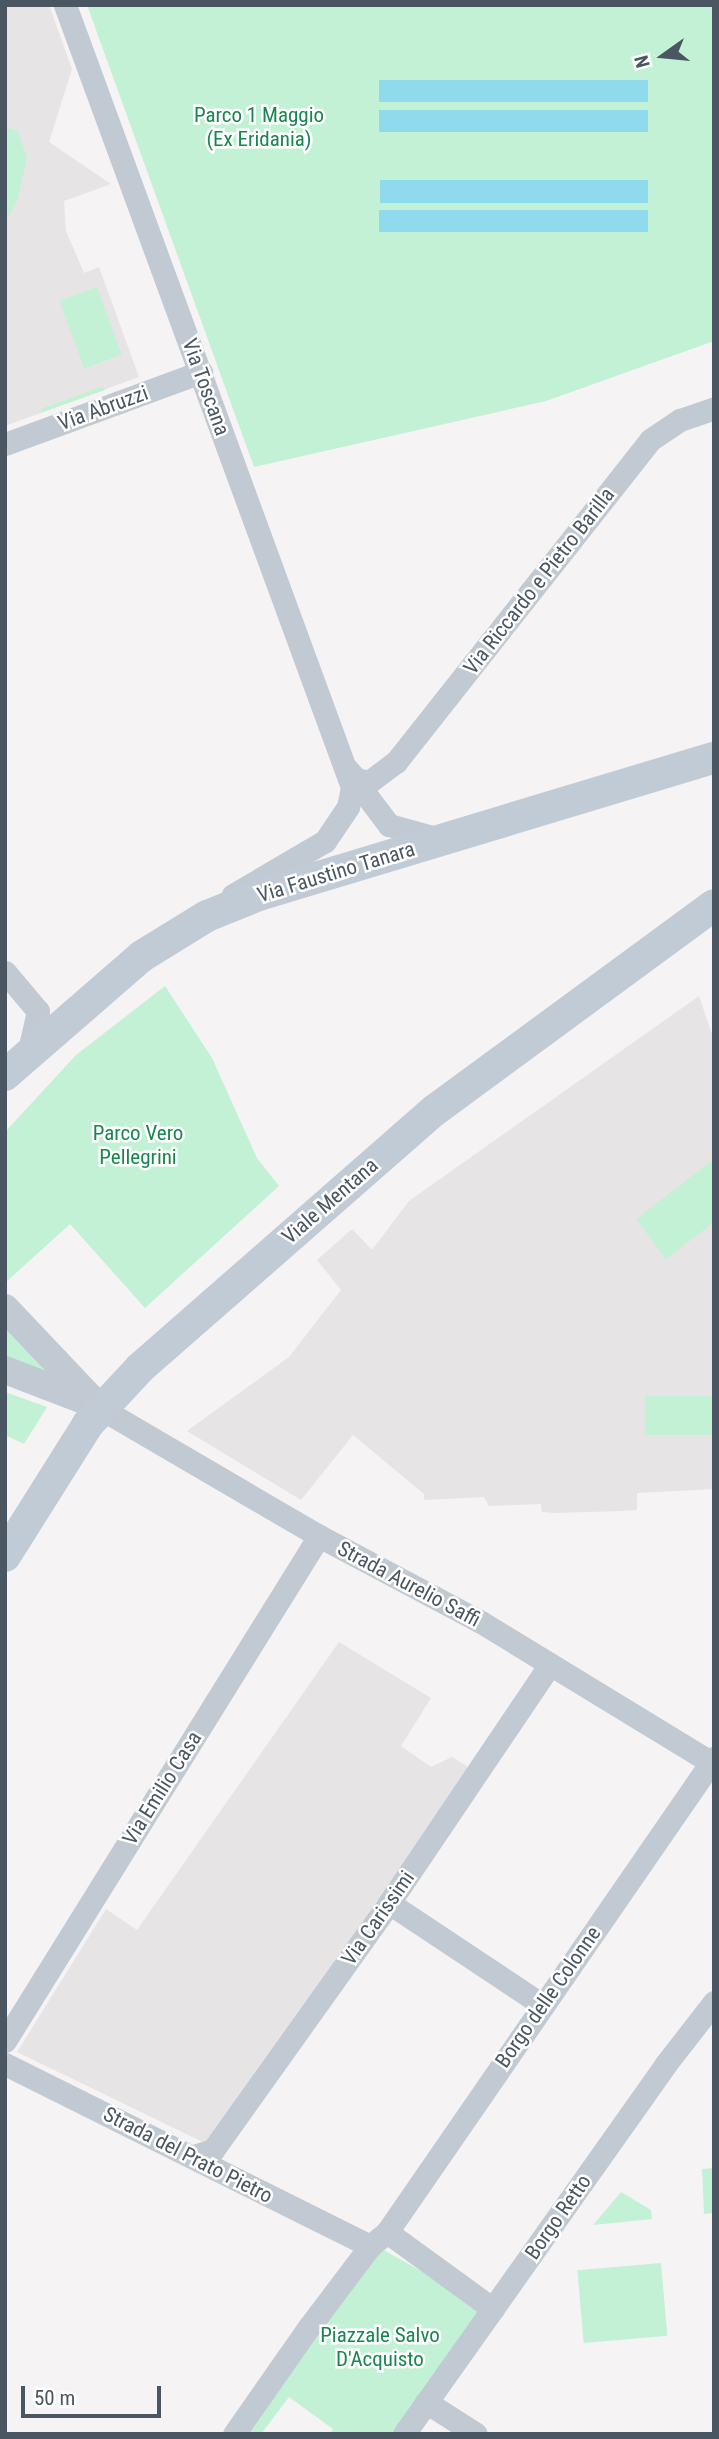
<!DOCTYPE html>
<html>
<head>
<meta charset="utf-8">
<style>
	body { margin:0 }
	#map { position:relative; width:719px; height:2439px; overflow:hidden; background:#f5f3f3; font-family:"Roboto Condensed",sans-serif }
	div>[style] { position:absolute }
	.education>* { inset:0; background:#e6e4e5 }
	.green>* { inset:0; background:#c3f1d5; transform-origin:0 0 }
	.water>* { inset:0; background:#90daee; transform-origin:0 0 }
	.minor>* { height:23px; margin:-11.5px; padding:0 11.5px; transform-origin:11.5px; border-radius:11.5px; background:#c1cad2 }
	.tertiary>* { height:28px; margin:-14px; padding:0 14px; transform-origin:14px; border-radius:14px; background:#c1cad2 }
	.secondary>* { height:32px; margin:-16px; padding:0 16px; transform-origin:16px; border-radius:16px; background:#c1cbd6 }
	span { translate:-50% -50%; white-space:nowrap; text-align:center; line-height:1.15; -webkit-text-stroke:5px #fff; paint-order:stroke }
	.park-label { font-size:21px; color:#17864f }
	.street-label { font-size:21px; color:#4a5661 }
	.frame { position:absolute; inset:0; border:7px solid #4a5661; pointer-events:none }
	.north { position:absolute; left:628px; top:21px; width:70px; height:70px; -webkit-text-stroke:5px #fff; paint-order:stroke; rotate:255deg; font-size:19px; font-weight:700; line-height:28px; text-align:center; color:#4a5661 }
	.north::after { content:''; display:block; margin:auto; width:24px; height:32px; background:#4a5661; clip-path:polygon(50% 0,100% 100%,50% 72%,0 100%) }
	.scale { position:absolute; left:21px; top:2386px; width:140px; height:32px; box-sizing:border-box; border:4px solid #4a5661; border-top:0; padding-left:9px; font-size:21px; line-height:24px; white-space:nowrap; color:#4a5661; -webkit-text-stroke:5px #fff; paint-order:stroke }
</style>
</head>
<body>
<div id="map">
	<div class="education">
		<div style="clip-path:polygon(5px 5px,49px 5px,72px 69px,49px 142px,111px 184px,64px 201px,66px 231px,84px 273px,99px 267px,139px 377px,5px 426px)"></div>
		<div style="clip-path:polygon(699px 996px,714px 1040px,714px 1489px,637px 1493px,637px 1510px,621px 1511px,555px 1513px,542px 1512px,541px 1504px,489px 1506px,484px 1497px,424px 1500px,424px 1494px,353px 1435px,301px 1500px,187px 1431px,289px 1357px,341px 1290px,317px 1260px,352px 1229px,372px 1250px,409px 1201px)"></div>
		<div style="clip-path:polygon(339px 1642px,431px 1698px,401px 1746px,431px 1767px,452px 1757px,468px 1767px,211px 2146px,17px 2052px,106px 1909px,137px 1930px)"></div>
	</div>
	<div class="green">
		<div style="clip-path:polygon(evenodd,87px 5px,714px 5px,714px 341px,546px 401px,254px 467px,87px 5px,380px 81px,648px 80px,648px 101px,379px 102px,380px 81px,87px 5px,648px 110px,648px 132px,379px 132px,379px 111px,648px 110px)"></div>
		<div style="clip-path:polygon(5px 127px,18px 131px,27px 158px,17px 201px,5px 222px)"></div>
		<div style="left:97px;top:287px;width:72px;height:40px;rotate:70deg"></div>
		<div style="clip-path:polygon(103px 386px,105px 390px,43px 412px,41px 409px)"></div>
		<div style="clip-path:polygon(165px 986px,212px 1058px,257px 1158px,279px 1186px,145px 1308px,70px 1224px,5px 1283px,5px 1132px,76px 1055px)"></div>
		<div style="clip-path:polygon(714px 1159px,714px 1222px,666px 1259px,636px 1219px)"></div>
		<div style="clip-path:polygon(5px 1324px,47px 1373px,5px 1359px)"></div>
		<div style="clip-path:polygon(5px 1392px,47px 1407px,24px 1444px,5px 1435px)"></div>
		<div style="left:714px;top:1396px;width:39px;height:69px;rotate:90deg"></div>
		<div style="clip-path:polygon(714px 2168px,714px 2213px,704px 2214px,702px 2169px)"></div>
		<div style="clip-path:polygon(621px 2192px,651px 2210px,652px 2219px,593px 2225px)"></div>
		<div style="clip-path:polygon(382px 2249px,483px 2306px,394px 2434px,330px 2434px,333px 2429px,289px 2397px,261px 2434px,245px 2434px,364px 2262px)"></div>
		<div style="left:661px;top:2263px;width:73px;height:84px;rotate:85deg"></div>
	</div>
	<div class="water">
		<div style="left:648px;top:80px;width:22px;height:269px;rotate:90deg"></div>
		<div style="left:648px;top:110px;width:22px;height:269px;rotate:90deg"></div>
		<div style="left:648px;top:180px;width:23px;height:268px;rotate:90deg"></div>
		<div style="left:648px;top:210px;width:22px;height:269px;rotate:90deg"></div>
	</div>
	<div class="minor">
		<div style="left:65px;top:5px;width:833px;rotate:69.85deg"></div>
		<div style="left:352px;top:787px;width:20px;rotate:101deg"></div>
		<div style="left:348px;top:807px;width:41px;rotate:124.1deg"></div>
		<div style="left:325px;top:841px;width:107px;rotate:149.6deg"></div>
		<div style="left:5px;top:444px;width:209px;rotate:-20.2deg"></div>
		<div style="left:347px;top:769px;width:13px;rotate:48deg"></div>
		<div style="left:356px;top:779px;width:13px;rotate:13deg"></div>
		<div style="left:369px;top:782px;width:34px;rotate:-37deg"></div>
		<div style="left:396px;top:762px;width:410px;rotate:-51.7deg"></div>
		<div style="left:650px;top:440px;width:36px;rotate:-34deg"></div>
		<div style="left:680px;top:420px;width:36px;rotate:-19deg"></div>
		<div style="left:351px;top:775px;width:63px;rotate:52.8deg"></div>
		<div style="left:389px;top:825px;width:49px;rotate:15.5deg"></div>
		<div style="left:5px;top:972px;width:51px;rotate:49.8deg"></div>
		<div style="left:38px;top:1011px;width:45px;rotate:102.8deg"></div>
		<div style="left:100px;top:1408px;width:254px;rotate:30.3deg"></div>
		<div style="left:319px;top:1536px;width:183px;rotate:28deg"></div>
		<div style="left:481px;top:1622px;width:273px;rotate:31.4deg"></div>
		<div style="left:389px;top:1903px;width:182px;rotate:33.6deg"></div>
		<div style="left:5px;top:2041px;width:595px;rotate:-58.13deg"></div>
		<div style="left:5px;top:2064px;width:408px;rotate:26.5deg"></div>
		<div style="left:194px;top:2156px;width:20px;rotate:-18deg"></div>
		<div style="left:213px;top:2150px;width:303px;rotate:-54.5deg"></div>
		<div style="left:389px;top:1903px;width:288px;rotate:-56deg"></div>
		<div style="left:387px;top:2232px;width:131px;rotate:36deg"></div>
		<div style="left:426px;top:2402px;width:59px;rotate:32.6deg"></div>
		<div style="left:234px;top:2434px;width:131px;rotate:-55deg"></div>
		<div style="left:309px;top:2327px;width:101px;rotate:-53deg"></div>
		<div style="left:370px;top:2246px;width:22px;rotate:-39deg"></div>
		<div style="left:387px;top:2232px;width:576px;rotate:-55.4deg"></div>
		<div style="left:404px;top:2434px;width:452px;rotate:-54.7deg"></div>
		<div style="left:665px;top:2065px;width:80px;rotate:-52.1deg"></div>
	</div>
	<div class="tertiary">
		<div style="left:5px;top:1308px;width:138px;rotate:46.5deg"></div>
		<div style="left:5px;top:1370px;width:81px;rotate:20.9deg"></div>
	</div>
	<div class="secondary">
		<div style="left:5px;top:1075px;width:181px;rotate:-41deg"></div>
		<div style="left:142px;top:956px;width:76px;rotate:-31.6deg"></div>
		<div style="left:207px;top:916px;width:56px;rotate:-22deg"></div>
		<div style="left:259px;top:895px;width:475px;rotate:-16.8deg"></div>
		<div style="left:5px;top:1556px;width:156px;rotate:-57.8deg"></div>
		<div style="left:88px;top:1424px;width:76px;rotate:-47.1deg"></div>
		<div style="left:140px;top:1368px;width:392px;rotate:-41.2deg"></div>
		<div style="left:435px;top:1110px;width:346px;rotate:-36.3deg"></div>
	</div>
	<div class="park-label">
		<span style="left:259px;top:127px">Parco 1 Maggio<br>(Ex Eridania)</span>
		<span style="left:138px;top:1145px">Parco Vero<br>Pellegrini</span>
		<span style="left:380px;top:2347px">Piazzale Salvo<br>D'Acquisto</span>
	</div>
	<div class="street-label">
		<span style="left:206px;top:387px;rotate:70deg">Via Toscana</span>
		<span style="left:103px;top:408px;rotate:-20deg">Via Abruzzi</span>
		<span style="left:539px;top:581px;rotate:-52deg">Via Riccardo e Pietro Barilla</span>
		<span style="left:336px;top:872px;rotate:-17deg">Via Faustino Tanara</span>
		<span style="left:330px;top:1201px;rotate:-41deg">Viale Mentana</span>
		<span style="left:409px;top:1584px;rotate:28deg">Strada Aurelio Saffi</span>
		<span style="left:162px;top:1788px;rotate:-58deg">Via Emilio Casa</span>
		<span style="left:378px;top:1918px;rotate:-55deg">Via Carissimi</span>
		<span style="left:548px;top:1997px;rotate:-55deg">Borgo delle Colonne</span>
		<span style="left:188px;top:2155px;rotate:27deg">Strada del Prato Pietro</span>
		<span style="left:558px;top:2217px;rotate:-55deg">Borgo Retto</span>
	</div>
	<div class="frame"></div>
	<div class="north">N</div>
	<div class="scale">50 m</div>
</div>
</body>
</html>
